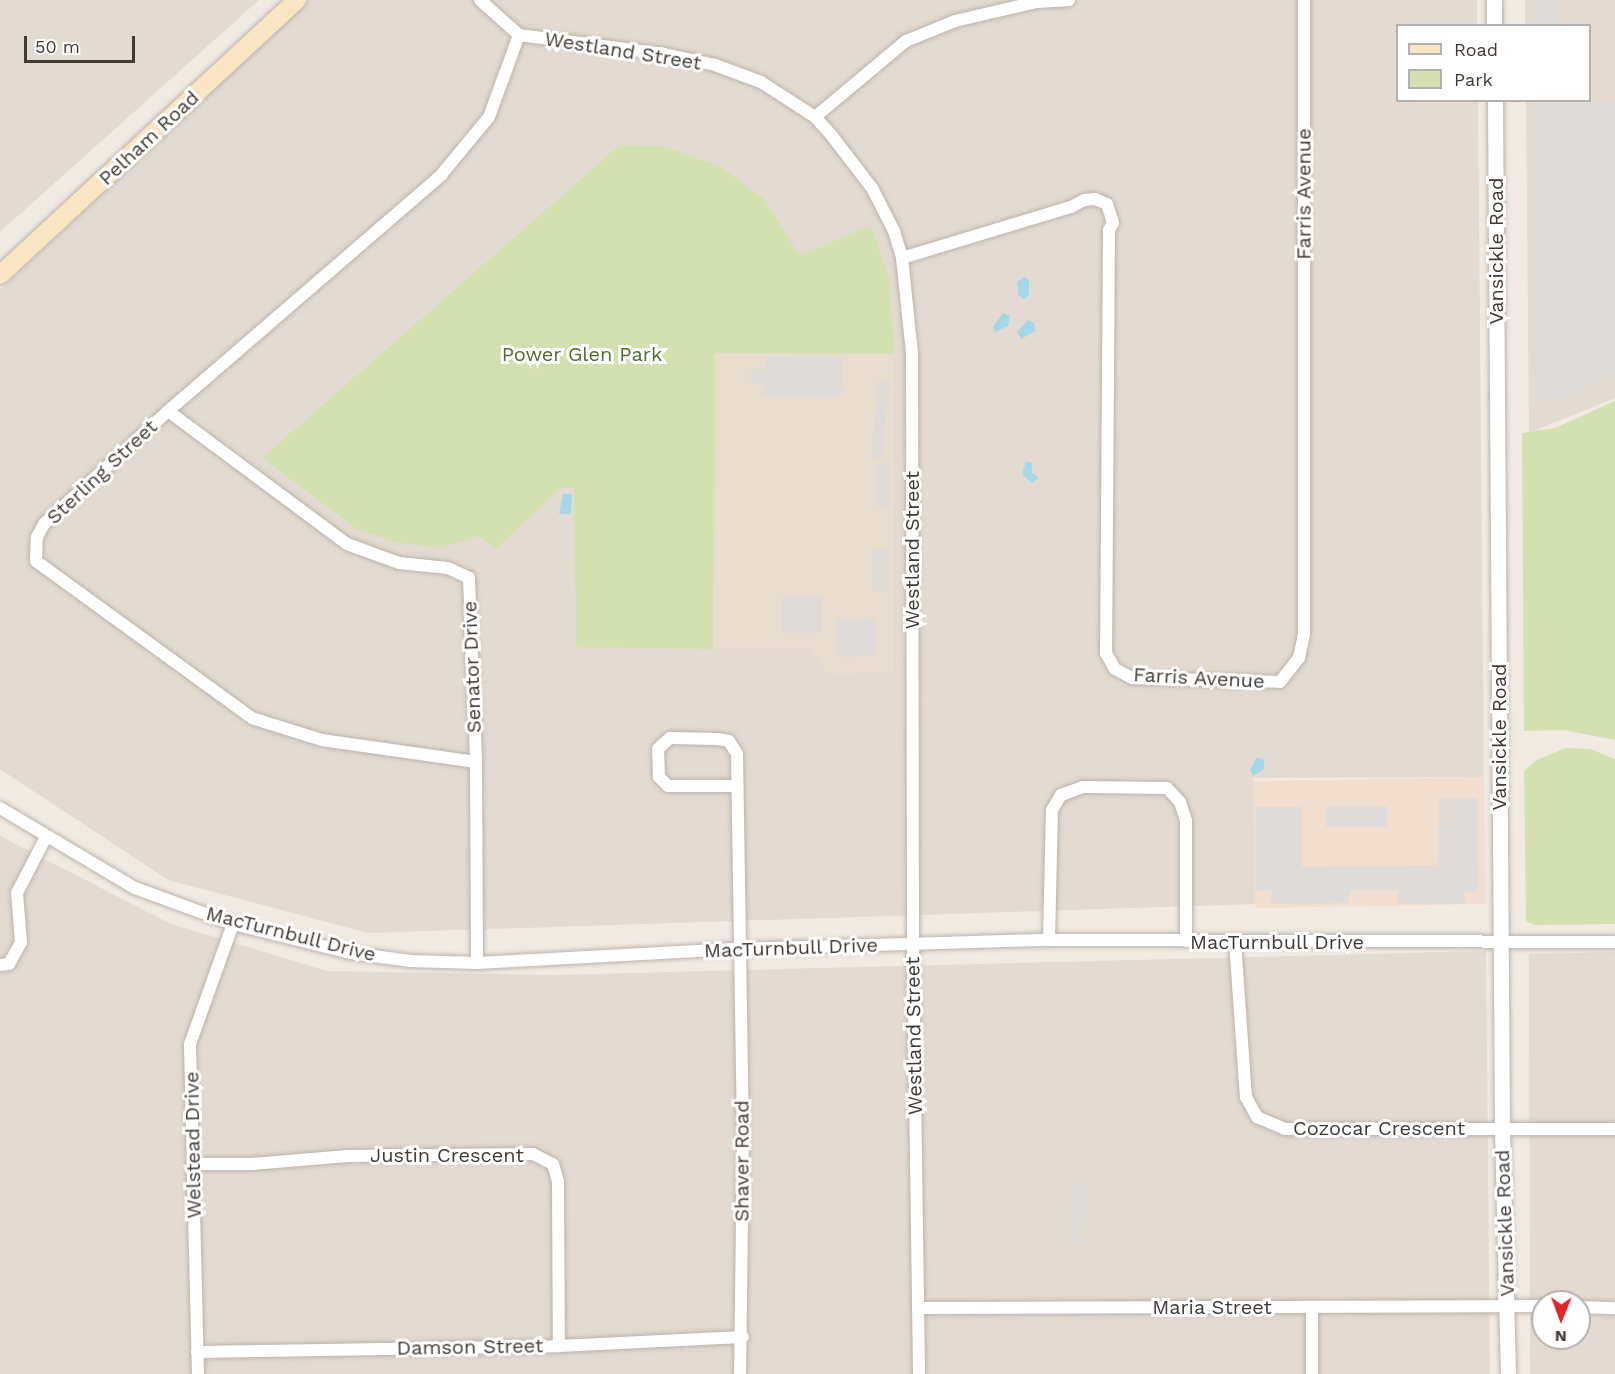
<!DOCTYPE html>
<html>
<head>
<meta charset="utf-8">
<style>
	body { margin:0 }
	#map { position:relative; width:1615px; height:1374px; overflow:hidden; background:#f0eae3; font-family:"Work Sans",sans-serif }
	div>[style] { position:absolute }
	.residential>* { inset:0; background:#e3dbd2 }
	.commercial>* { inset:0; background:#f1decf; transform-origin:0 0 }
	.education>* { inset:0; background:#e8ddce }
	.green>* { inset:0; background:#d2e1af }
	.parking>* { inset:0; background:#dedbd8; transform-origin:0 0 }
	.water>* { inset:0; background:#a4d7e8 }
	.roads { filter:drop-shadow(0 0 2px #bdb3aa) drop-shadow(0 0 2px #bdb3aa) }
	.minor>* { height:12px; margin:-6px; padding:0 6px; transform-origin:6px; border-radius:6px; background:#fff }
	.tertiary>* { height:15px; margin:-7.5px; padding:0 7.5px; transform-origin:7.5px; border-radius:7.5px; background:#fff }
	.secondary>* { height:18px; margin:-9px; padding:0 9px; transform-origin:9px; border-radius:9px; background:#f9e4c4 }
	span { translate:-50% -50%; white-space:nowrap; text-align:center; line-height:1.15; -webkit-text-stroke:6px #fff; paint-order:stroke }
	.street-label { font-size:20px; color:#413a34 }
	.park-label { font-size:20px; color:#4f6d2d }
	.legend { position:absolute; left:1396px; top:24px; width:195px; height:78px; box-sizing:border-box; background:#fff; border:2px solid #b3b0ae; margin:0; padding:8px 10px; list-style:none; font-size:18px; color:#413a34 }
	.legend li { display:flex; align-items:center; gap:12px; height:30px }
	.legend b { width:30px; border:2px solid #b3b0ae }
	.north { position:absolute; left:1531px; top:1290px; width:60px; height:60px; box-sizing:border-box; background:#fff; border:2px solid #b3b0ae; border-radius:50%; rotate:181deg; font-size:16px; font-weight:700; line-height:24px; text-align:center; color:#413a34 }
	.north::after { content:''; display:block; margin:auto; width:21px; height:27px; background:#e62425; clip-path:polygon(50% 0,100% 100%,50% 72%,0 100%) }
	.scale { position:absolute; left:24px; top:36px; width:111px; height:27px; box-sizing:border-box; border:3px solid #413a34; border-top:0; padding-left:8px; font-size:18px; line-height:21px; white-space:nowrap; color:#413a34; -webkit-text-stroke:4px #fff; paint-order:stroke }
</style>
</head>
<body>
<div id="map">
	<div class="residential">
		<div style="clip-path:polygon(0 0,259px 0,0 232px)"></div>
		<div style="clip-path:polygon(310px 0,1477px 0,1477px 25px,1398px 26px,1398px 100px,1478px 101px,1484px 777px,1253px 778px,1257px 904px,368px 933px,168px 880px,0 769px,0 290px)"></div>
		<div style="clip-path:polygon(1525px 0,1615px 0,1615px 398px,1529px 433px,1526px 101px,1590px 100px,1590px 26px,1525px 25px)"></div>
		<div style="clip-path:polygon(0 836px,171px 924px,327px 971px,551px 975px,1486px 951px,1490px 1374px,0 1374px)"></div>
		<div style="clip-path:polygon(evenodd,1615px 952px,1615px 1374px,1530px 1374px,1529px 954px,1615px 952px,1543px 1302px,1579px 1302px,1579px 1338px,1543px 1338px,1543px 1302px)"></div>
	</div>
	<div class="commercial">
		<div style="left:1484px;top:777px;width:127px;height:231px;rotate:89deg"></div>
	</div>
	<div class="education">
		<div style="clip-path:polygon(715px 353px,894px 354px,894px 673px,826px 674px,812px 649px,713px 649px)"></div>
	</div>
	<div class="green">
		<div style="clip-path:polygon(620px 145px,664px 146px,721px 167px,765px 200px,800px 256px,871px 225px,890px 282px,894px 354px,715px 353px,713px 649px,576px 647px,574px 488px,560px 488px,496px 549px,478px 536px,441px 548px,399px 543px,357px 529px,262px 458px)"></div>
		<div style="clip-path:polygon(1615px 401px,1615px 740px,1564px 730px,1524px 731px,1522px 433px,1555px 428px)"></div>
		<div style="clip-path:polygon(1565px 748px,1590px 749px,1615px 759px,1615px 924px,1535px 925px,1526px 921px,1524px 771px,1535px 761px)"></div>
	</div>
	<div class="parking">
		<div style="left:1535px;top:0;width:23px;height:25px"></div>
		<div style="clip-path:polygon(1536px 101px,1615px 101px,1615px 371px,1560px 399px,1538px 399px)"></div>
		<div style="clip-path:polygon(766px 355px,842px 356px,841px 397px,763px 396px,763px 384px,751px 384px,751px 369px,766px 369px)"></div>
		<div style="left:878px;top:381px;width:11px;height:77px;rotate:5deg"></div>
		<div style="left:875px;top:464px;width:14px;height:42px"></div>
		<div style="left:873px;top:549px;width:15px;height:42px"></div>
		<div style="left:782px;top:595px;width:40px;height:38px"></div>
		<div style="left:875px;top:618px;width:38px;height:39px;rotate:88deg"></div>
		<div style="clip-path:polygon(1439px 798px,1477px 798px,1478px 891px,1465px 892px,1465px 904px,1398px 904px,1397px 890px,1349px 890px,1349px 903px,1271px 904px,1271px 891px,1256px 891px,1256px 807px,1302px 807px,1302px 867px,1438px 865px)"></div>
		<div style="left:1326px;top:806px;width:61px;height:21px"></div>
		<div style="left:1073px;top:1183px;width:14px;height:61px;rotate:4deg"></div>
	</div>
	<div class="water">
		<div style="clip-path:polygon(1024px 277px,1029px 280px,1029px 295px,1024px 299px,1018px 295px,1017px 282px)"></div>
		<div style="clip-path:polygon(1003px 313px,1010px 316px,1008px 326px,995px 332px,993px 327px)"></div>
		<div style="clip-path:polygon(1028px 320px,1034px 323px,1035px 331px,1021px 339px,1017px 332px)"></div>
		<div style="clip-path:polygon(1026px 461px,1032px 463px,1032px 473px,1039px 478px,1032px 483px,1022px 474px)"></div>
		<div style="clip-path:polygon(563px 494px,572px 494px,571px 514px,559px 514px)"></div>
		<div style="clip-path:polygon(1257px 757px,1264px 760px,1264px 769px,1253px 776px,1250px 770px)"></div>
	</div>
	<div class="roads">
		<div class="minor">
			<div style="left:480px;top:0;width:52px;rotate:41.9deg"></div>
			<div style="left:519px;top:35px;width:146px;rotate:7.5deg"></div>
			<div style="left:664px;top:54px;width:52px;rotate:12.2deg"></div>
			<div style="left:715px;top:65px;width:49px;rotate:20.3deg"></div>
			<div style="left:761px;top:82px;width:64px;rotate:32.9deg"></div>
			<div style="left:815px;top:117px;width:25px;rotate:48deg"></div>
			<div style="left:832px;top:136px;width:66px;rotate:52.4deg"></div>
			<div style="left:872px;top:188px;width:48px;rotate:62.9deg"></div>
			<div style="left:894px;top:231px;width:28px;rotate:73deg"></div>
			<div style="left:902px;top:258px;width:96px;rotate:84deg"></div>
			<div style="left:912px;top:353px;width:590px;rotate:89.9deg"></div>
			<div style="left:913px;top:943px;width:431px;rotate:89.2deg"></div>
			<div style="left:815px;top:117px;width:119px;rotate:-39.9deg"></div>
			<div style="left:906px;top:41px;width:53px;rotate:-22.2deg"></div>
			<div style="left:955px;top:21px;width:83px;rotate:-13.2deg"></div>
			<div style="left:1036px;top:2px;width:33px;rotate:-3deg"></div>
			<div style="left:902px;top:258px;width:177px;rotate:-16.8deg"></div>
			<div style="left:1071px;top:207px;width:15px;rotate:-28deg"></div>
			<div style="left:1084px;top:200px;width:11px;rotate:-5deg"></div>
			<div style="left:1095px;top:199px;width:13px;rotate:23deg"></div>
			<div style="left:1107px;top:204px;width:20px;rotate:72deg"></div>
			<div style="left:1113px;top:223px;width:8px;rotate:120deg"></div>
			<div style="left:1109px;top:230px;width:423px;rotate:90.4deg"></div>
			<div style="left:1106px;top:653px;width:18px;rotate:61deg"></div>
			<div style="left:1115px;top:669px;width:19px;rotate:28deg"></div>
			<div style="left:1132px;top:678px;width:148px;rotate:1.5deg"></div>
			<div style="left:1280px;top:682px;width:31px;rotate:-52deg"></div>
			<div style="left:1299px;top:658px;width:25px;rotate:-78deg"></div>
			<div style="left:1304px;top:634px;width:634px;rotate:-90deg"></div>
			<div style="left:168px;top:411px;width:223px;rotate:36.6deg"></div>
			<div style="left:347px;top:544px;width:55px;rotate:20.1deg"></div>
			<div style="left:399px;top:563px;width:49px;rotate:5.8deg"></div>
			<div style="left:448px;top:568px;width:23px;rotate:25deg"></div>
			<div style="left:469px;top:578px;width:184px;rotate:87.8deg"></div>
			<div style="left:476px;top:762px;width:201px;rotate:89.7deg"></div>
			<div style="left:476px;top:762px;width:156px;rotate:-171.9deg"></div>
			<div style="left:322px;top:740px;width:73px;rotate:-162.6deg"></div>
			<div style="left:252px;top:718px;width:267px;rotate:-144deg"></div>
			<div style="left:36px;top:561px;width:24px;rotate:-88deg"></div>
			<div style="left:37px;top:537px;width:15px;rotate:-62deg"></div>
			<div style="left:44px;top:524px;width:168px;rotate:-42.3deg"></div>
			<div style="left:168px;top:411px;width:361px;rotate:-40.8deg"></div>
			<div style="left:441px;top:175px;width:75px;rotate:-50.4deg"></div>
			<div style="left:489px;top:117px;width:87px;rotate:-69.9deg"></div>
			<div style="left:736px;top:786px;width:68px;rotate:180deg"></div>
			<div style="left:668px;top:786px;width:13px;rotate:-135deg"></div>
			<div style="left:659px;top:777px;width:28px;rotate:-92deg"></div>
			<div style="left:658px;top:749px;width:16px;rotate:-43deg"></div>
			<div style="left:670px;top:738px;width:47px;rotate:1.2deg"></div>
			<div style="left:717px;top:739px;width:12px;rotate:9deg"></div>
			<div style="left:729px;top:741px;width:15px;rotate:58deg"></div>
			<div style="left:737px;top:754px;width:381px;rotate:89.1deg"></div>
			<div style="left:743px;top:1135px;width:239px;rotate:90.7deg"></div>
			<div style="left:0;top:808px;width:157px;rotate:30.7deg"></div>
			<div style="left:135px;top:888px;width:104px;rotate:20.2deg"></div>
			<div style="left:233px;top:924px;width:122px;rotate:13.8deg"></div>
			<div style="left:351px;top:953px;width:60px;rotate:7.7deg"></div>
			<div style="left:410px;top:961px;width:67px;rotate:1.7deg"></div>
			<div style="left:477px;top:963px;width:262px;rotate:-3.1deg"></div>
			<div style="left:739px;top:949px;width:310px;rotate:-1.7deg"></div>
			<div style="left:1049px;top:940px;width:566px;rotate:0.2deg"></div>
			<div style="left:1049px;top:940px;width:130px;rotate:-88.7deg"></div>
			<div style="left:1052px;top:810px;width:17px;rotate:-59deg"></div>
			<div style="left:1061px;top:795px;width:23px;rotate:-20deg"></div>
			<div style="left:1083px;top:787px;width:84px;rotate:0.7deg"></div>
			<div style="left:1167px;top:788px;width:19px;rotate:47deg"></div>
			<div style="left:1180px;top:802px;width:19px;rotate:72deg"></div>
			<div style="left:1186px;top:820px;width:121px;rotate:90deg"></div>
			<div style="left:1235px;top:941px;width:156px;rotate:86deg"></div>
			<div style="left:1246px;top:1097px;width:23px;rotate:61deg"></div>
			<div style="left:1257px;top:1117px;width:30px;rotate:23deg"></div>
			<div style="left:1285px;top:1129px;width:330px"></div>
			<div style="left:0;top:965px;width:9px;rotate:-6deg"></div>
			<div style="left:9px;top:964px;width:25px;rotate:-61deg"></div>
			<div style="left:21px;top:942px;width:49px;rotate:-94.7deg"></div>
			<div style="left:17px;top:893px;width:63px;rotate:-62.6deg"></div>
			<div style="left:193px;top:1164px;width:59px"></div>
			<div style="left:252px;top:1164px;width:96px;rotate:-4.8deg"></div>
			<div style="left:348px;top:1156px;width:185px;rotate:-0.6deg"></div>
			<div style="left:533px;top:1154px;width:22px;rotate:27deg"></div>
			<div style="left:553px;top:1164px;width:18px;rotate:74deg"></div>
			<div style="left:558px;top:1181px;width:165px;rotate:89.7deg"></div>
			<div style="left:1312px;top:1307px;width:67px;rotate:90deg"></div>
			<div style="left:1579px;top:1307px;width:36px;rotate:2deg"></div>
			<div style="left:918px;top:1308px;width:625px;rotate:-0.18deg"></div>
			<div style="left:197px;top:1352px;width:362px;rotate:-0.9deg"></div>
			<div style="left:559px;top:1346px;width:184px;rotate:-2.8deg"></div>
			<div style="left:198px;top:1374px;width:330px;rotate:-91.4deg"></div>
			<div style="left:190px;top:1044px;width:127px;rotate:-70.3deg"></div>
		</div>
		<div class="tertiary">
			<div style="left:1494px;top:0;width:26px;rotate:90deg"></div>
			<div style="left:1495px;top:100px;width:1029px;rotate:89.61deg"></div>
			<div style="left:1502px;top:1129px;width:245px;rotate:88.6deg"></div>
		</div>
		<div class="secondary">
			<div style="left:0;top:275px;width:405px;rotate:-42.8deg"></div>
		</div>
	</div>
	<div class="street-label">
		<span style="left:623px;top:51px;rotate:9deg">Westland Street</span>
		<span style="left:149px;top:138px;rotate:-43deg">Pelham Road</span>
		<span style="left:1304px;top:194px;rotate:-90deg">Farris Avenue</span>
		<span style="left:1496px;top:251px;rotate:-90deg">Vansickle Road</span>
		<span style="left:102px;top:472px;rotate:-43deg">Sterling Street</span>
		<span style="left:912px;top:550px;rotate:-90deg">Westland Street</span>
		<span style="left:472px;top:667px;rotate:-92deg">Senator Drive</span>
		<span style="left:1199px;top:678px;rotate:3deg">Farris Avenue</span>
		<span style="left:1499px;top:737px;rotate:-90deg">Vansickle Road</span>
		<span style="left:291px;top:934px;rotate:14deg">MacTurnbull Drive</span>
		<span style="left:1277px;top:942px">MacTurnbull Drive</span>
		<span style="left:791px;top:948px;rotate:-2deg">MacTurnbull Drive</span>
		<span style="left:914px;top:1036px;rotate:-91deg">Westland Street</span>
		<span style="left:1379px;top:1128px">Cozocar Crescent</span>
		<span style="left:193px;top:1145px;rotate:-91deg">Welstead Drive</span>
		<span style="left:447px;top:1155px">Justin Crescent</span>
		<span style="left:742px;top:1161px;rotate:-90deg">Shaver Road</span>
		<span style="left:1505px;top:1223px;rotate:-92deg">Vansickle Road</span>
		<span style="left:1212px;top:1307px">Maria Street</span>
		<span style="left:470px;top:1347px;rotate:-1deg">Damson Street</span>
	</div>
	<div class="park-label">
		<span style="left:582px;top:354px">Power Glen Park</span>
	</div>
	<ul class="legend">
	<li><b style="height:8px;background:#f9e4c4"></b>Road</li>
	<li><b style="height:16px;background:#d2e1af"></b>Park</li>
	</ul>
	<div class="north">N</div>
	<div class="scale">50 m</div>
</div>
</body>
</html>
